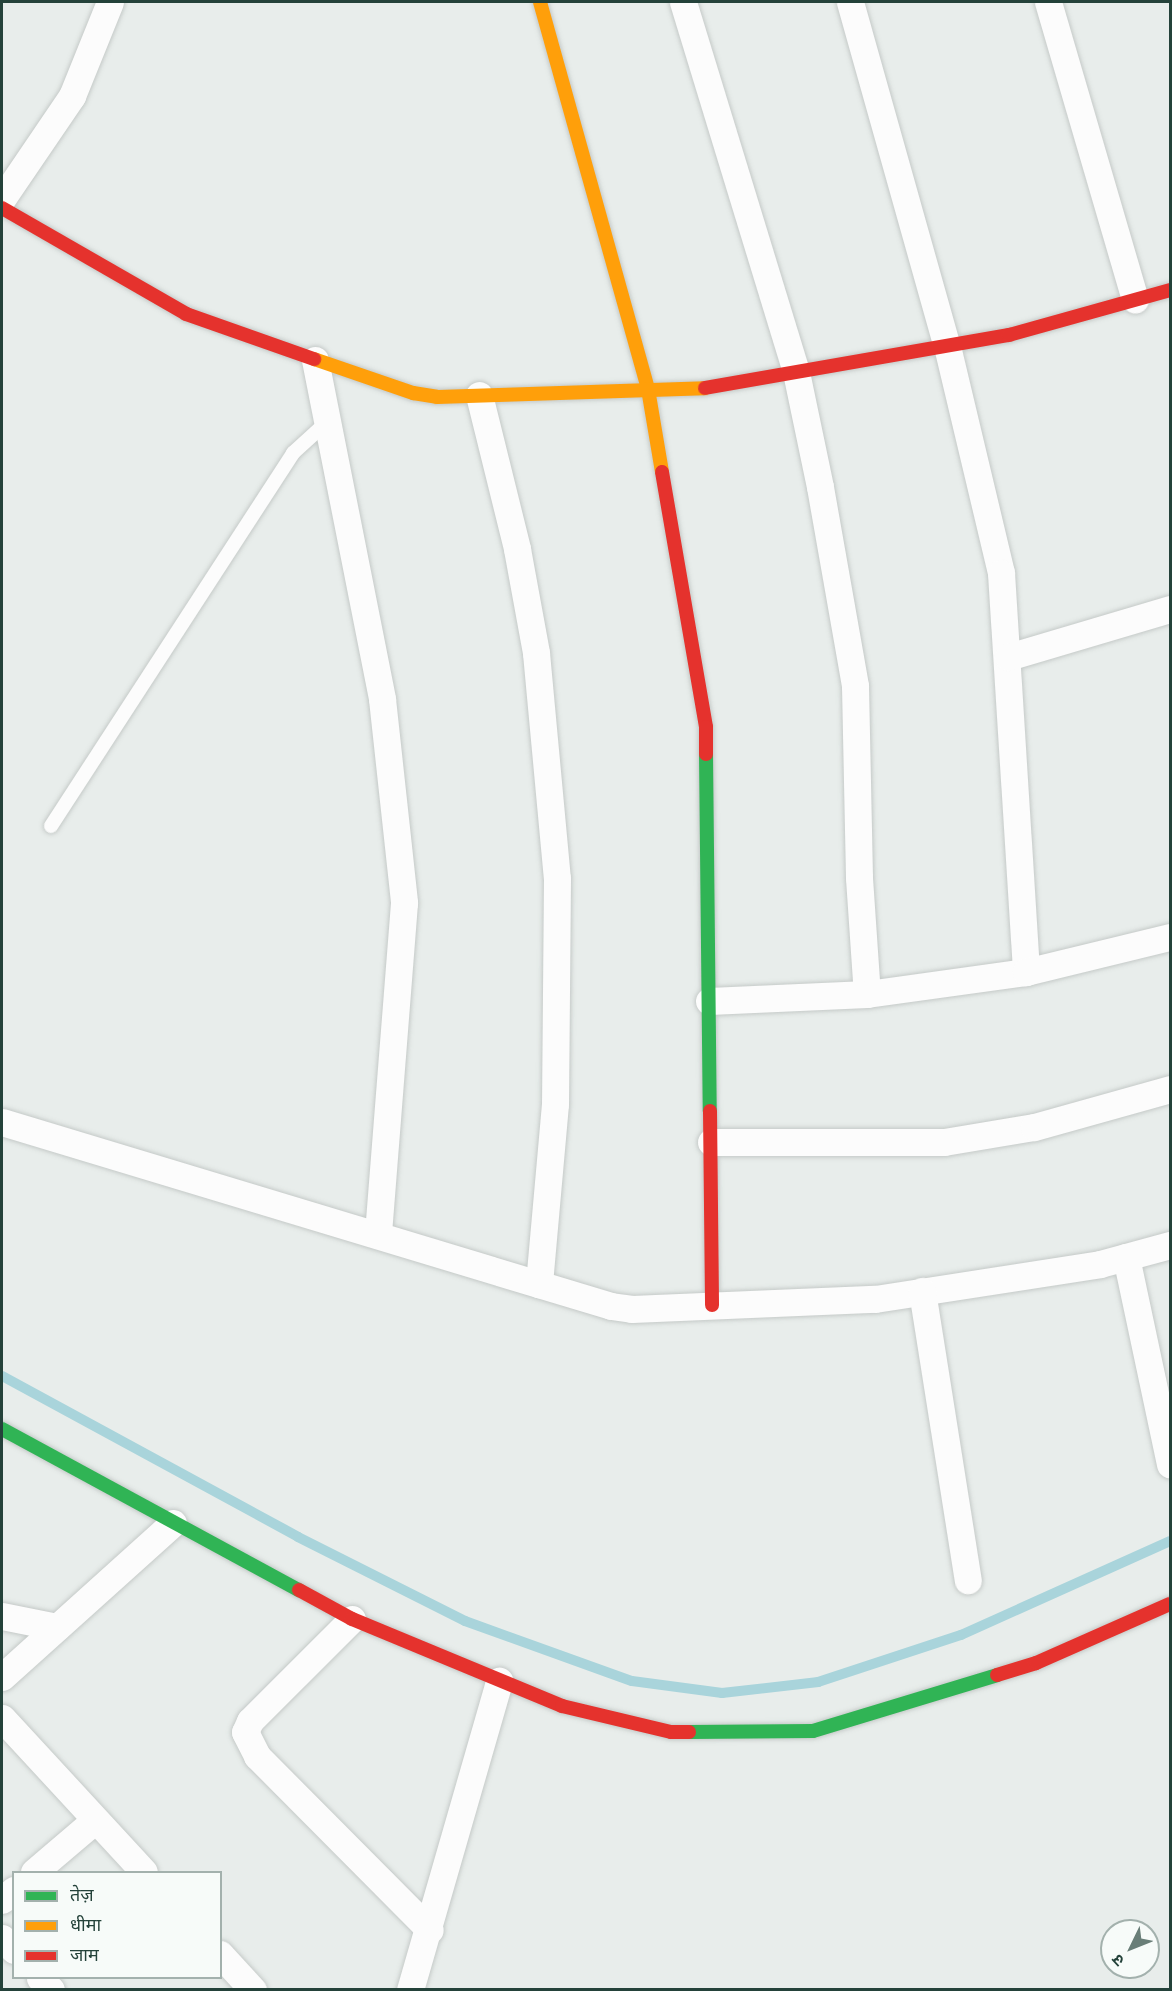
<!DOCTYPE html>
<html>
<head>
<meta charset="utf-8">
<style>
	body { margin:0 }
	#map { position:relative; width:1172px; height:1991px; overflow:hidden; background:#e8edeb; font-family:"Fira Sans Condensed","Noto Sans Devanagari",sans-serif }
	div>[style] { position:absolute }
	.stream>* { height:10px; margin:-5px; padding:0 5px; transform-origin:5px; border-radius:5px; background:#a9d4db }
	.roads { filter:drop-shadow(0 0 2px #c5cac8) drop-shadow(0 0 2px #c5cac8) }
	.lane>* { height:14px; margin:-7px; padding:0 7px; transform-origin:7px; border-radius:7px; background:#fcfcfc }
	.street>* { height:27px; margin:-13.5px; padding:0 13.5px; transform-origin:13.5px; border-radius:13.5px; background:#fcfcfc }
	.fast>* { height:14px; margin:-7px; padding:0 7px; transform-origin:7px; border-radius:7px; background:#30b455 }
	.slow>* { height:14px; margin:-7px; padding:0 7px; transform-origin:7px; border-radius:7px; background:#ff9f0a }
	.jam>* { height:14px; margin:-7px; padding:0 7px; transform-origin:7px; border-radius:7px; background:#e5322d }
	span { translate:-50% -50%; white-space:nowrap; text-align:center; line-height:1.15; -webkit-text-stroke:6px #f7fbf9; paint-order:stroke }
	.frame { position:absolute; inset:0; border:3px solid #24423a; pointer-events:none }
	.legend { position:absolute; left:12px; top:1871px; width:210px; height:108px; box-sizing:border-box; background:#f7fbf9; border:2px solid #a3b1ad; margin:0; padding:8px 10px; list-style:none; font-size:18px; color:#24423a }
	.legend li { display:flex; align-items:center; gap:12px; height:30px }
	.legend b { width:30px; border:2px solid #a3b1ad }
	.north { position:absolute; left:1100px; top:1919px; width:60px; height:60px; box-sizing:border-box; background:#f7fbf9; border:2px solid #a3b1ad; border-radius:50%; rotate:227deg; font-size:16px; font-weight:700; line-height:24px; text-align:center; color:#24423a }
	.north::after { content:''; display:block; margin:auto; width:21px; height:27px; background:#697e78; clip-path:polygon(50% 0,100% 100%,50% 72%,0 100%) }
</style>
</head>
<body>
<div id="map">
	<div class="stream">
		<div style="left:2px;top:1376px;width:337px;rotate:28.5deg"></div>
		<div style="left:298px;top:1537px;width:187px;rotate:26.7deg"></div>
		<div style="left:465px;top:1621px;width:177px;rotate:19.8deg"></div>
		<div style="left:632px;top:1681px;width:91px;rotate:7.6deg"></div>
		<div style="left:722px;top:1693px;width:97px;rotate:-6.5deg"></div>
		<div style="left:818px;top:1682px;width:151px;rotate:-18.2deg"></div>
		<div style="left:961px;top:1635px;width:229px;rotate:-24.2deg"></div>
	</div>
	<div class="roads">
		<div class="lane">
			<div style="left:51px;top:826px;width:445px;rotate:-57deg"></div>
			<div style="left:293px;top:453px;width:46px;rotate:-42.4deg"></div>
		</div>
		<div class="street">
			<div style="left:683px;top:2px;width:387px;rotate:73deg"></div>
			<div style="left:796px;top:372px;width:117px;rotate:78.2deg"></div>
			<div style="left:820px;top:487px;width:202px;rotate:80deg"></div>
			<div style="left:855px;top:686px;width:192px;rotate:88.8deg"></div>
			<div style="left:859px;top:878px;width:116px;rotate:86.1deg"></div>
			<div style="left:850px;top:2px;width:357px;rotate:74.3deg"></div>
			<div style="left:947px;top:346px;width:233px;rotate:76.6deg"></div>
			<div style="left:1001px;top:573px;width:400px;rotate:86.4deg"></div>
			<div style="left:1048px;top:2px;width:310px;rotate:73.7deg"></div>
			<div style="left:2px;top:199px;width:125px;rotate:-55.8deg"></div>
			<div style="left:72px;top:96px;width:101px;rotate:-68deg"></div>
			<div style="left:315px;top:360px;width:346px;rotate:78.8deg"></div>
			<div style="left:382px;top:699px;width:205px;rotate:83.8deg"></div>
			<div style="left:404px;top:903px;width:332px;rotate:94.5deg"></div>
			<div style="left:479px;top:395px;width:159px;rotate:76.1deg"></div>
			<div style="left:517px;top:549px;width:106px;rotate:79.6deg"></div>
			<div style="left:536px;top:653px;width:226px;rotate:84.7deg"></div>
			<div style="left:557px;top:878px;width:226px;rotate:90.5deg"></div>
			<div style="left:555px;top:1104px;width:181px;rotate:95.1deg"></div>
			<div style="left:1008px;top:657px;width:169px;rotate:-16.5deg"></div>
			<div style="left:709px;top:1001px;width:158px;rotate:-2.5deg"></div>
			<div style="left:867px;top:994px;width:161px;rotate:-7.9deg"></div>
			<div style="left:1026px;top:972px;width:148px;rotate:-13.7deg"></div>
			<div style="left:2px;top:1122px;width:636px;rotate:16.81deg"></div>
			<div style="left:611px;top:1306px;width:21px;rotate:8deg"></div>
			<div style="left:632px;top:1309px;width:243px;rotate:-2.4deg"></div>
			<div style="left:875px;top:1299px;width:228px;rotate:-8.8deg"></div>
			<div style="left:1100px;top:1264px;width:73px;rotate:-15.2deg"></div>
			<div style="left:711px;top:1142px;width:233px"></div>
			<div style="left:944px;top:1142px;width:91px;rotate:-9.5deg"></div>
			<div style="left:1034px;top:1127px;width:141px;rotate:-15.6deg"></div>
			<div style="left:1126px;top:1257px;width:212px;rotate:78deg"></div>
			<div style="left:922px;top:1291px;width:293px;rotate:81deg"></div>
			<div style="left:2px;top:1616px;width:56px;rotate:11.3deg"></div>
			<div style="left:352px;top:1619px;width:144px;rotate:135deg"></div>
			<div style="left:250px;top:1721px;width:12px;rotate:114deg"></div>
			<div style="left:245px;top:1732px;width:27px;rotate:63deg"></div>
			<div style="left:257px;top:1756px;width:245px;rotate:45.2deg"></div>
			<div style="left:2px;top:1677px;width:230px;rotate:-42deg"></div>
			<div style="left:2px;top:1718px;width:209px;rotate:47.3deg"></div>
			<div style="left:34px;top:1872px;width:80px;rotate:-40.4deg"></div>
			<div style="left:2px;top:1900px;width:16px;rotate:-40deg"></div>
			<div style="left:2px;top:1938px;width:17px;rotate:45deg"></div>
			<div style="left:220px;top:1954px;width:49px;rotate:47.5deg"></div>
			<div style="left:40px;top:1978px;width:16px;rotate:47deg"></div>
			<div style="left:410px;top:1990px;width:322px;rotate:-73.9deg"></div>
		</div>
		<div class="fast">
			<div style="left:706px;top:754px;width:357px;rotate:89.4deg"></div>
			<div style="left:2px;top:1429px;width:338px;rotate:28.5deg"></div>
			<div style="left:689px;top:1732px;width:124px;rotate:-0.5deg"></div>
			<div style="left:813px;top:1731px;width:192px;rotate:-16.9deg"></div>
		</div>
		<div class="slow">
			<div style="left:540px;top:2px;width:402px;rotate:74.4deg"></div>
			<div style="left:648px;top:389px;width:84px;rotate:80.4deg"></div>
			<div style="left:314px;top:359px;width:105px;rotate:19deg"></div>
			<div style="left:413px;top:393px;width:24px;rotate:9deg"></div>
			<div style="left:437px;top:397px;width:268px;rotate:-1.9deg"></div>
		</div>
		<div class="jam">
			<div style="left:2px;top:208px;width:212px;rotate:29.9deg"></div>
			<div style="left:186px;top:314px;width:136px;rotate:19.4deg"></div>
			<div style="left:705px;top:388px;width:309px;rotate:-9.9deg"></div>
			<div style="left:1009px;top:335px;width:167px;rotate:-15.6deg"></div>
			<div style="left:662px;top:472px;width:259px;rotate:80.2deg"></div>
			<div style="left:706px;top:727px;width:27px;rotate:90deg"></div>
			<div style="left:710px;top:1111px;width:194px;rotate:89.4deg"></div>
			<div style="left:299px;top:1590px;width:60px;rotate:28.7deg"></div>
			<div style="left:352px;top:1619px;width:227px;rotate:22.5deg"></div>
			<div style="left:562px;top:1706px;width:112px;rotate:13.4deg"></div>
			<div style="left:671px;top:1732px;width:18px"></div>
			<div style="left:997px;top:1675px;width:41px;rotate:-17.1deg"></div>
			<div style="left:1036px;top:1663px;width:146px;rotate:-23.8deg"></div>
		</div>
	</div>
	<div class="frame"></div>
	<ul class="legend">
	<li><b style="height:8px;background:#30b455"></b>तेज़</li>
	<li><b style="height:8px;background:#ff9f0a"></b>धीमा</li>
	<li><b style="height:8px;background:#e5322d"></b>जाम</li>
	</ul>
	<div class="north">उ</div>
</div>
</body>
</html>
